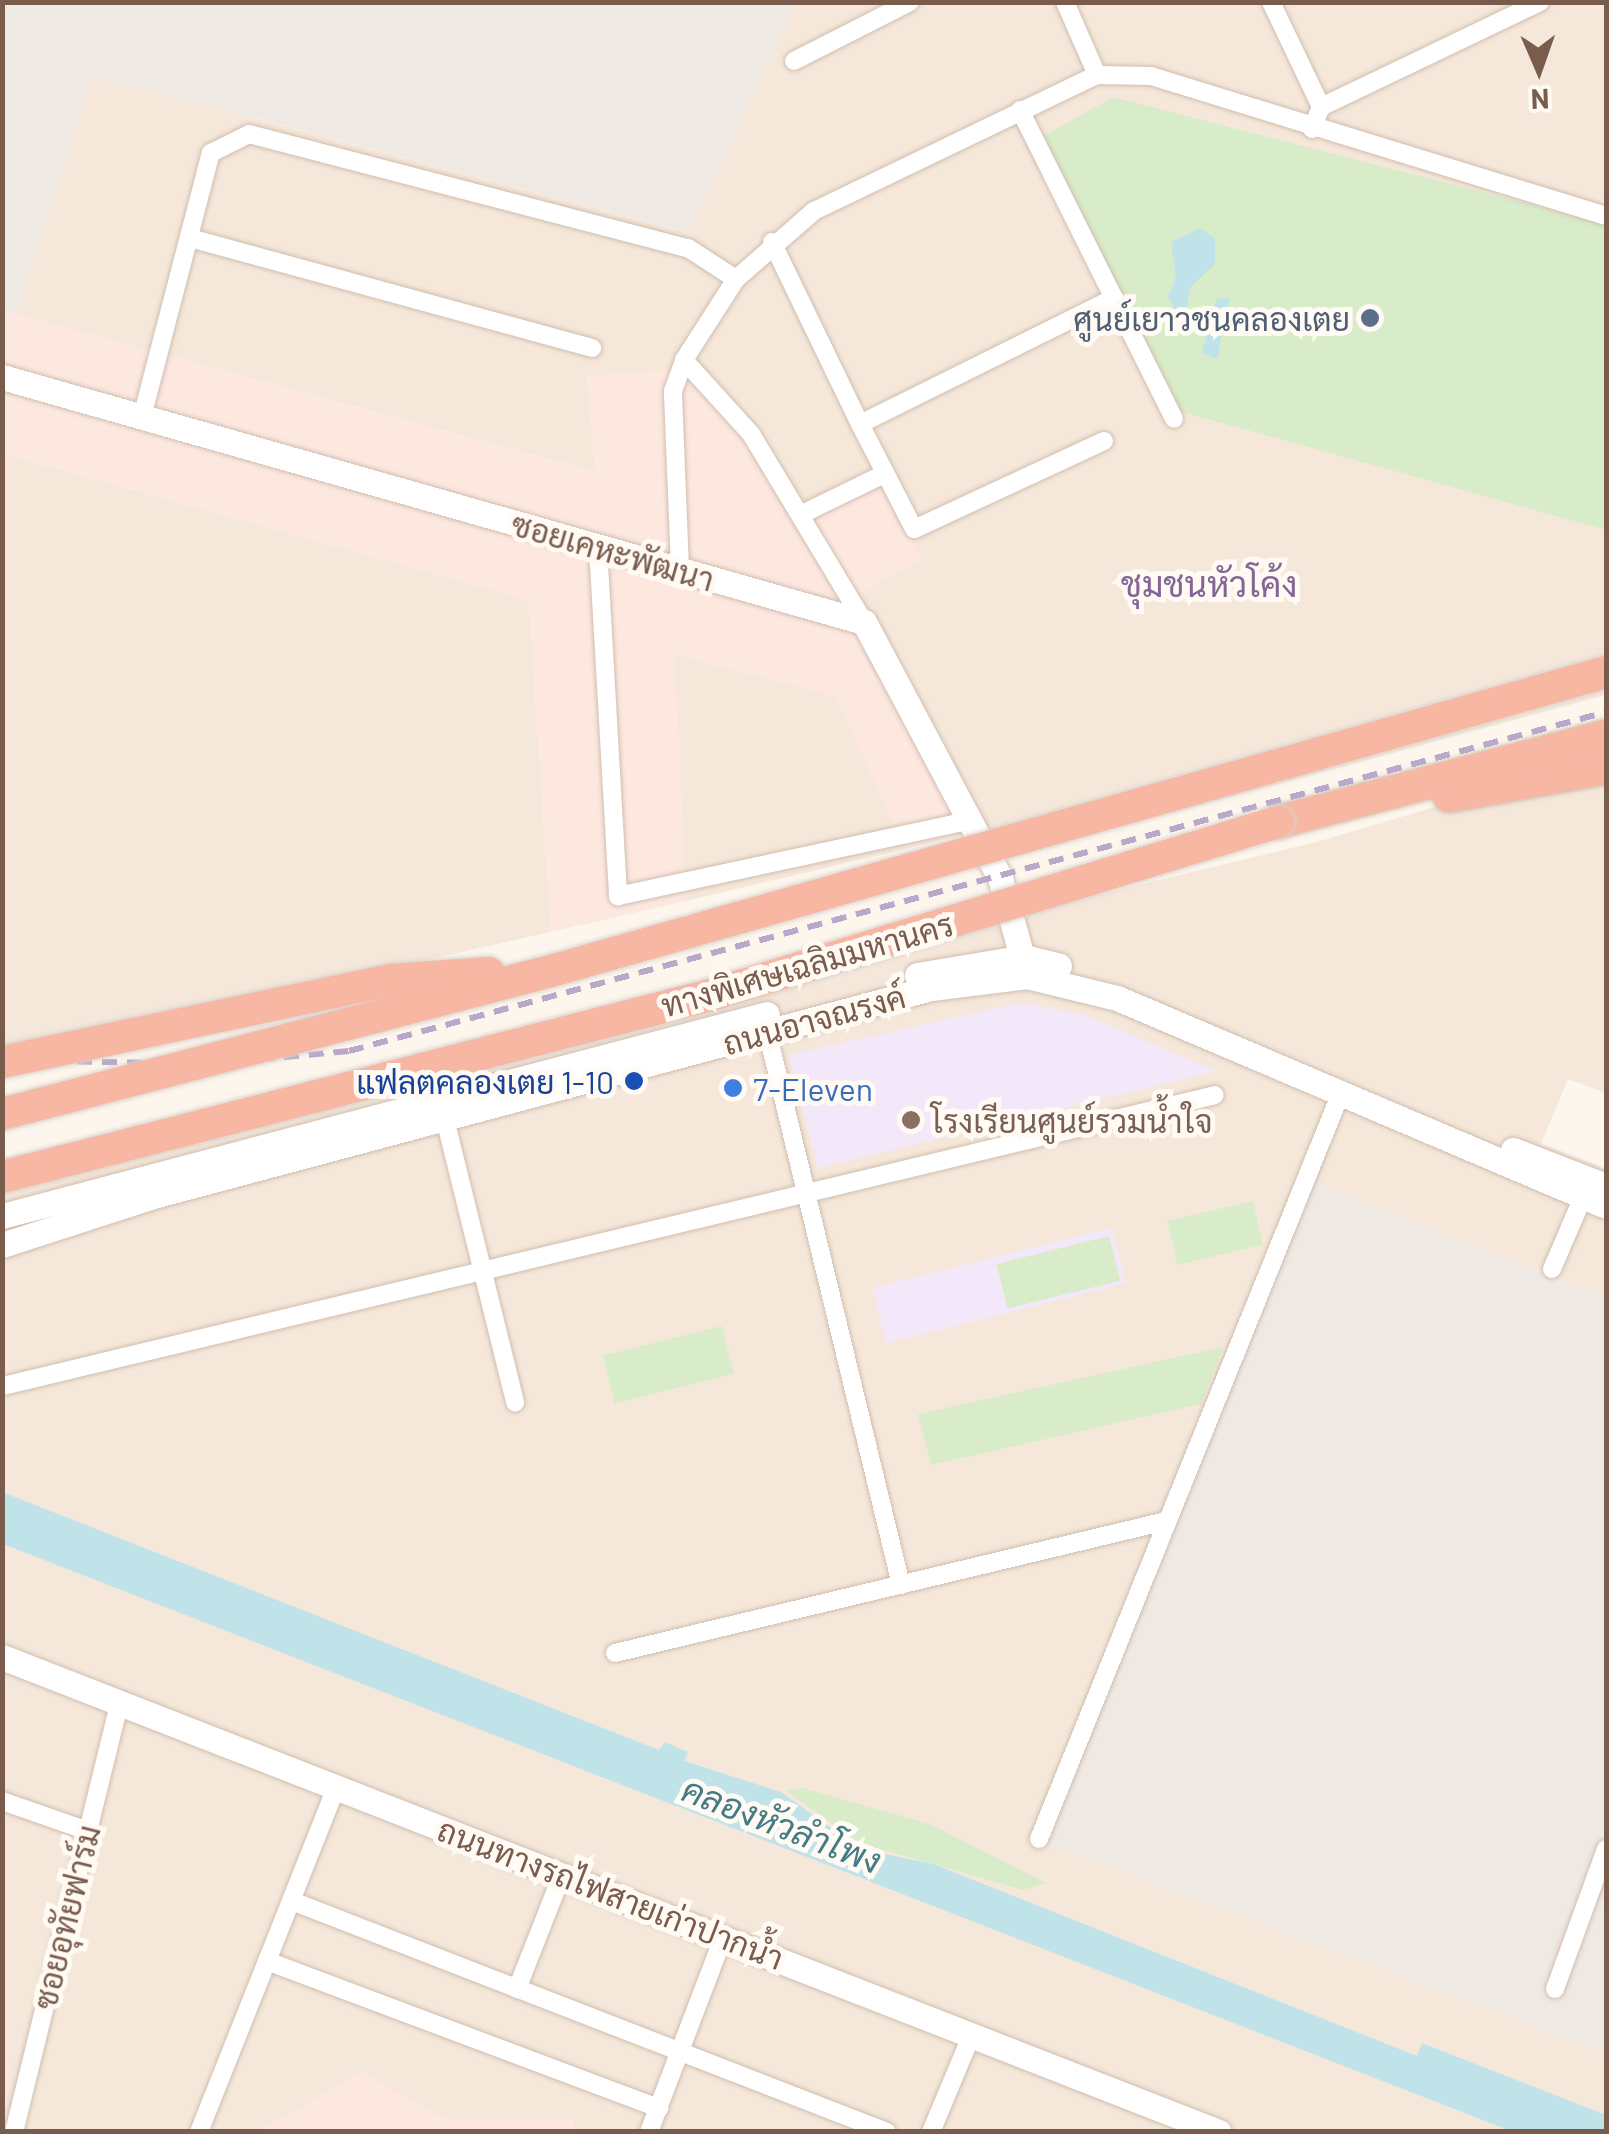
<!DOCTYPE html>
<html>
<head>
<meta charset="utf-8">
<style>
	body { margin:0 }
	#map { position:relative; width:1609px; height:2134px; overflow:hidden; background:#fdf6ec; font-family:Barlow,Sarabun,sans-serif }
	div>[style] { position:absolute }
	.residential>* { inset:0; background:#f5e8da }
	.commercial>* { inset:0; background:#fde8e0 }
	.industrial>* { inset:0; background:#efe9e4 }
	.education>* { inset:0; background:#f3e8fa; transform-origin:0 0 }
	.green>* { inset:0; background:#d8ecc9; transform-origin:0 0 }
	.water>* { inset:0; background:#bfe3e8 }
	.roads { filter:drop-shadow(0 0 2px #d1beb0) drop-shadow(0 0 2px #d1beb0) }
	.street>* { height:18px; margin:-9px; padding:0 9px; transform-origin:9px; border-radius:9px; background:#fff }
	.secondary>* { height:25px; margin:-12.5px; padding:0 12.5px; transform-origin:12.5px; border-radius:12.5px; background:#fff }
	.highway>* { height:32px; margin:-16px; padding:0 16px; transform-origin:16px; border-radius:16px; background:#f7b7a3 }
	.rail>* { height:6px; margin-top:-3px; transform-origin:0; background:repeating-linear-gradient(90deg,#b9a8c9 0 15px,transparent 0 25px) }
	.bridges { filter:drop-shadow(0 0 2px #dad1cd) drop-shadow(0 0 2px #dad1cd) }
	.highway-bridge>* { height:32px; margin:-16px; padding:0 16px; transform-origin:16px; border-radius:16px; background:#f7b7a3 }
	.dots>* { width:28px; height:28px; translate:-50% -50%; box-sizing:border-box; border:5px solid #fffaf3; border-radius:50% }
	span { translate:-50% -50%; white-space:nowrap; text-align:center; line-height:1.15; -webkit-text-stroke:10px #fffaf3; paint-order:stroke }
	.service-label { font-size:32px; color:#4e5e75 }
	.right { translate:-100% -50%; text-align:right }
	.street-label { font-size:32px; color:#7a5c4d }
	.transit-label { font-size:32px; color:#164399 }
	.shop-label { font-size:32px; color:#366cbe }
	.left { translate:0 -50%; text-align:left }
	.education-label { font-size:32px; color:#785e54 }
	.neighbourhood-label { font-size:35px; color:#846695 }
	.water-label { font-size:35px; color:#437c86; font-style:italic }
	.frame { position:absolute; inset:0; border:5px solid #7a5c4d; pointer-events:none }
	.north { position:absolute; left:1489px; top:20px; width:100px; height:100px; -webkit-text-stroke:8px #fffaf3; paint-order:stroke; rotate:178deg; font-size:28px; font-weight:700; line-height:40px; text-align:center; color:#7a5c4d }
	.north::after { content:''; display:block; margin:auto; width:35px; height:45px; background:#7a5c4d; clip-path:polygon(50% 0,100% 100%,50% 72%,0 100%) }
</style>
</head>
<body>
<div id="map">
	<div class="residential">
		<div style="clip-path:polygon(796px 3px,1606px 3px,1606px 695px,995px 861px,856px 596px,878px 485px,813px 519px,596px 472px,17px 315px,90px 75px,687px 232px)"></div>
		<div style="clip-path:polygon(2px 453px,529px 600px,551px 932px,49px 1044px,3px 1044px)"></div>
		<div style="clip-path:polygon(674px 654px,836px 696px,906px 849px,686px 901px)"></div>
		<div style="clip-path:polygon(1606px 756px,1606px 1093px,1568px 1079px,1541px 1144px,1606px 1169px,1606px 2131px,3px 2131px,3px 1158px,1317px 842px)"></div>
	</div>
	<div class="commercial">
		<div style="clip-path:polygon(2px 311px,595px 472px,586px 376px,705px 367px,813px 518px,878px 484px,922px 559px,857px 596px,979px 831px,906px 849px,835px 696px,675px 654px,686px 901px,551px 932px,529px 600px,3px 453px)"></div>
		<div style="clip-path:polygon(361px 2072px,447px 2120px,573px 2119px,575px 2131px,259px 2131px)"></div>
	</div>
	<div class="industrial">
		<div style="clip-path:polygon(2px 3px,3px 2px,796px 3px,688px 232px,91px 75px,17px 315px,2px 311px)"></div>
		<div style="clip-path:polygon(1315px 1182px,1606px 1298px,1606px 2053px,1045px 1843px)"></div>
	</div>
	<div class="education">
		<div style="clip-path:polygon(1020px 1003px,1084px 1015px,1216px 1071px,818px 1168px,789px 1055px)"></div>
		<div style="left:1112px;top:1228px;width:57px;height:247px;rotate:76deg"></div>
	</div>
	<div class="green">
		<div style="clip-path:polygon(1113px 97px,1606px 224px,1606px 530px,1179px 411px,1042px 137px)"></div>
		<div style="left:1253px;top:1201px;width:45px;height:88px;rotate:77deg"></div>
		<div style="left:1109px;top:1236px;width:46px;height:116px;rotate:76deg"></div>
		<div style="left:722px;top:1326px;width:49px;height:123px;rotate:76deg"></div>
		<div style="clip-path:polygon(1223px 1347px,1201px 1404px,931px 1465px,918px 1414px)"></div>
		<div style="clip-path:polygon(803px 1788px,930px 1824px,1046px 1883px,1023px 1890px,859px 1843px,785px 1790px)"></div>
	</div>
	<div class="water">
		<div style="clip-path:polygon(1200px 228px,1215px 239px,1215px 264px,1190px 288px,1187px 308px,1210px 316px,1217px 299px,1230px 298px,1217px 359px,1202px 353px,1209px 326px,1182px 322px,1168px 297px,1176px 277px,1171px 242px)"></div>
		<div style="clip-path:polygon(2px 1492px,659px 1750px,665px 1742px,688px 1752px,684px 1761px,781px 1792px,861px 1849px,933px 1864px,1417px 2056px,1422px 2043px,1606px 2115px,1606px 2131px,1511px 2131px,3px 1544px)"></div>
	</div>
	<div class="roads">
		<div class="street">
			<div style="left:1065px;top:2px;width:80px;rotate:66.3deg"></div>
			<div style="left:1271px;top:2px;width:116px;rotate:64.5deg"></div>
			<div style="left:794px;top:61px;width:130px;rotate:-27deg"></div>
			<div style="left:1020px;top:110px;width:345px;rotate:63.5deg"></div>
			<div style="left:1312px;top:129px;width:24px;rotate:-68deg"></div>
			<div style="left:1321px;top:107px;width:243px;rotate:-25.6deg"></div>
			<div style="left:190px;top:238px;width:417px;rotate:15.3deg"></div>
			<div style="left:772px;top:242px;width:202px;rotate:64.2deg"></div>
			<div style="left:142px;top:417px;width:273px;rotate:-75.4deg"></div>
			<div style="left:211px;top:153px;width:42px;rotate:-26.6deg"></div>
			<div style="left:249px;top:134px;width:454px;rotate:14.6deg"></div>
			<div style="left:688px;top:248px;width:57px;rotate:32.9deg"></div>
			<div style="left:1104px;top:441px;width:209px;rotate:155.1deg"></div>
			<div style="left:914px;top:529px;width:118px;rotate:-117.2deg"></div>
			<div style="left:860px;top:424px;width:284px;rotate:-26.4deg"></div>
			<div style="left:800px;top:515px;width:91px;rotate:-26deg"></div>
			<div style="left:598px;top:547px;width:350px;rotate:86.7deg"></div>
			<div style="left:618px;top:896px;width:358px;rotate:-12.1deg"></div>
			<div style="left:680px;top:569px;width:178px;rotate:-92.3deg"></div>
			<div style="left:673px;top:391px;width:33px;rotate:-70deg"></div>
			<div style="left:864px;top:622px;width:219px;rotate:-121deg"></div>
			<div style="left:751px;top:434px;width:100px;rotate:-132.2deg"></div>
			<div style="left:684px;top:360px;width:96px;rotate:-57.3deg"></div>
			<div style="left:736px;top:279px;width:103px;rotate:-41.1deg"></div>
			<div style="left:814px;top:211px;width:314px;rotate:-25.7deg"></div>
			<div style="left:1097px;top:75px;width:54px;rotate:1.1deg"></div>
			<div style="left:1151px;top:76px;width:476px;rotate:17.1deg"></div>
			<div style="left:767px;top:1031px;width:570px;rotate:76.4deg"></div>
			<div style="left:445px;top:1119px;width:292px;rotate:76.1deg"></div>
			<div style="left:1552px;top:1269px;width:78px;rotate:-66.7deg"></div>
			<div style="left:3px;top:1386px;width:1246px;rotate:-13.5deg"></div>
			<div style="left:615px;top:1653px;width:567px;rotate:-13.47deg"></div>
			<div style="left:2px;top:1801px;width:91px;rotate:19.2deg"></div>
			<div style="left:1039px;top:1839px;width:803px;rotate:-67.97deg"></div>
			<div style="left:292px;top:1901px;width:638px;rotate:21.22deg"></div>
			<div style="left:267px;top:1961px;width:419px;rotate:20.6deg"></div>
			<div style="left:517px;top:1989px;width:123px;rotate:-68.5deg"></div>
			<div style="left:1555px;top:1989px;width:149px;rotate:-70deg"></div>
			<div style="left:14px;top:2132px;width:442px;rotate:-76.2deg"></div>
			<div style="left:199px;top:2132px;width:371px;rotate:-68.3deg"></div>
			<div style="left:649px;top:2132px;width:210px;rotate:-69.1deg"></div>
			<div style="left:931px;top:2132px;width:106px;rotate:-67.3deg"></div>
		</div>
		<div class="secondary">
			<div style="left:2px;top:377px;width:896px;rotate:15.87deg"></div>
			<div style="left:864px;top:622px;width:290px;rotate:62deg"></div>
			<div style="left:1000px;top:878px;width:97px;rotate:74.4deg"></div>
			<div style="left:917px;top:975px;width:109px;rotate:-9.5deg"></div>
			<div style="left:1024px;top:957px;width:36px;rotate:14deg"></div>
			<div style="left:1513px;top:1150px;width:100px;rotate:21.2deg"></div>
			<div style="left:2px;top:1216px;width:791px;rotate:-14.79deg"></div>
			<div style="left:2px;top:1245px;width:163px;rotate:-17.9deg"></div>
			<div style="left:157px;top:1195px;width:801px;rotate:-14.97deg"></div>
			<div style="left:931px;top:988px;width:97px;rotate:-7.1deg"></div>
			<div style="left:1027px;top:976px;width:93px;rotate:13.7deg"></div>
			<div style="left:1117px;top:998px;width:531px;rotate:23.04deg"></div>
			<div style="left:2px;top:1657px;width:1306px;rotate:21.32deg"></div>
		</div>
		<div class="highway">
			<div style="left:1449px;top:796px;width:159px;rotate:-10.1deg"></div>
			<div style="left:1278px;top:822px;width:339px;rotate:-14.7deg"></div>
		</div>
	</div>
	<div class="rail">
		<div style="left:2px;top:1060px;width:207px;rotate:1.1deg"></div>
		<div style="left:209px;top:1064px;width:141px;rotate:-5.3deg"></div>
		<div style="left:349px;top:1051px;width:1302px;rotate:-15.09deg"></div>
	</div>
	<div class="bridges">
		<div class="highway-bridge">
			<div style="left:2px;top:1062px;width:398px;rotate:-11.9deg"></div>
			<div style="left:391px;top:980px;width:98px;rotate:-4.1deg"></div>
			<div style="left:2px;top:1114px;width:567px;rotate:-14.6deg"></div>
			<div style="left:551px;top:971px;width:1097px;rotate:-15.82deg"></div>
			<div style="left:2px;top:1177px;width:735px;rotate:-14.41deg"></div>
			<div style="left:714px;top:994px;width:590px;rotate:-16.96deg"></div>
		</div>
	</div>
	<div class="dots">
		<div style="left:1370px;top:318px;background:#5c6f8a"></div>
		<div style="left:634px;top:1081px;background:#1a4fb4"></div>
		<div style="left:733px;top:1088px;background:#3f7fe0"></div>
		<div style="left:911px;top:1120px;background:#8d6e63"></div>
	</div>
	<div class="service-label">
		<span class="right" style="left:1350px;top:318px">ศูนย์เยาวชนคลองเตย</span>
	</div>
	<div class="street-label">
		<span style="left:613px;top:551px;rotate:16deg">ซอยเคหะพัฒนา</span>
		<span style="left:807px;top:964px;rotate:-16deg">ทางพิเศษเฉลิมมหานคร</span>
		<span style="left:814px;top:1019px;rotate:-15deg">ถนนอาจณรงค์</span>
		<span style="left:611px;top:1893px;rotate:21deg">ถนนทางรถไฟสายเก่าปากน้ำ</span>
		<span style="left:66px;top:1917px;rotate:-76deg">ซอยอุทัยฟาร์ม</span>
	</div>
	<div class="transit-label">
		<span class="right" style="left:614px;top:1081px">แฟลตคลองเตย 1-10</span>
	</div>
	<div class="shop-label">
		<span class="left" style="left:753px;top:1088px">7-Eleven</span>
	</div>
	<div class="education-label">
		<span class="left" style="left:931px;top:1120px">โรงเรียนศูนย์รวมน้ำใจ</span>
	</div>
	<div class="neighbourhood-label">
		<span style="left:1209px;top:583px">ชุมชนหัวโค้ง</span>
	</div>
	<div class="water-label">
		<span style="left:782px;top:1824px;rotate:21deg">คลองหัวลำโพง</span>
	</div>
	<div class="frame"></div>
	<div class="north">N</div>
</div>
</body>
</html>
